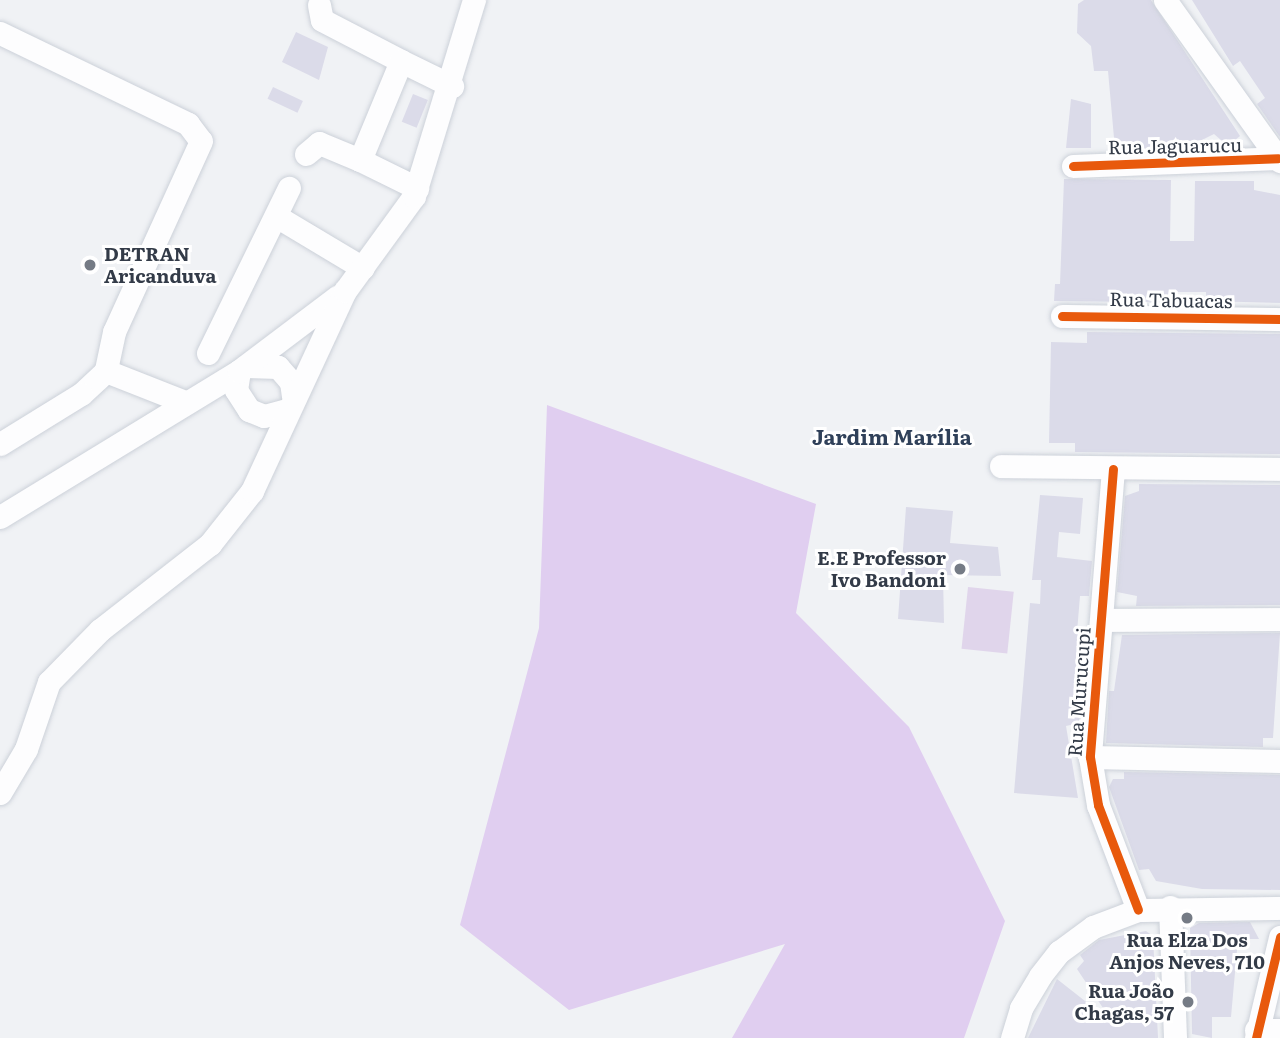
<!DOCTYPE html>
<html>
<head>
<meta charset="utf-8">
<style>
	body { margin:0 }
	#map { position:relative; width:1280px; height:1038px; overflow:hidden; background:#f0f2f5; font-family:Literata,serif }
	div>[style] { position:absolute }
	.green>* { inset:0; background:#e0d5eb; transform-origin:0 0 }
	.forest>* { inset:0; background:#e0cef0 }
	.building>* { inset:0; background:#dbdbe9; transform-origin:0 0 }
	.roads { filter:drop-shadow(0 0 2px #ccd1d9) drop-shadow(0 0 2px #ccd1d9) }
	.minor>* { height:23px; margin:-11.5px; padding:0 11.5px; transform-origin:11.5px; border-radius:11.5px; background:#fdfdfe }
	.cycleway>* { height:9px; margin:-4.5px; padding:0 4.5px; transform-origin:4.5px; border-radius:4.5px; background:#e8590c }
	.dots>* { width:19px; height:19px; translate:-50% -50%; box-sizing:border-box; border:4px solid #fff; border-radius:50% }
	span { translate:-50% -50%; white-space:nowrap; text-align:center; line-height:1.15; -webkit-text-stroke:6px #fff; paint-order:stroke }
	.street-label { font-size:19px; color:#333b48 }
	.poi-label { font-size:19px; color:#333b48; font-weight:700 }
	.left { translate:0 -50%; text-align:left }
	.right { translate:-100% -50%; text-align:right }
	.neighbourhood-label { font-size:21px; color:#2f4059; font-weight:700 }
</style>
</head>
<body>
<div id="map">
	<div class="green">
		<div style="left:968px;top:587px;width:46px;height:62px;rotate:6deg"></div>
	</div>
	<div class="forest">
		<div style="clip-path:polygon(547px 405px,816px 504px,796px 613px,909px 727px,1005px 921px,964px 1038px,732px 1038px,785px 944px,569px 1010px,460px 925px,539px 628px)"></div>
	</div>
	<div class="building">
		<div style="clip-path:polygon(1084px 0,1151px 0,1240px 136px,1228px 146px,1214px 134px,1188px 147px,1171px 143px,1174px 148px,1115px 149px,1108px 71px,1094px 71px,1091px 46px,1077px 33px,1078px 4px)"></div>
		<div style="clip-path:polygon(1192px 0,1280px 0,1280px 137px,1257px 104px,1265px 98px,1240px 61px,1233px 66px)"></div>
		<div style="clip-path:polygon(296px 32px,328px 47px,319px 80px,282px 62px)"></div>
		<div style="left:273px;top:87px;width:33px;height:13px;rotate:25deg"></div>
		<div style="left:413px;top:94px;width:16px;height:30px;rotate:22deg"></div>
		<div style="clip-path:polygon(1071px 99px,1091px 104px,1091px 148px,1066px 148px)"></div>
		<div style="clip-path:polygon(1064px 179px,1171px 180px,1170px 241px,1194px 241px,1195px 181px,1254px 181px,1254px 190px,1280px 195px,1280px 303px,1206px 301px,1206px 292px,1171px 292px,1171px 300px,1146px 302px,1054px 301px,1055px 284px,1060px 284px)"></div>
		<div style="clip-path:polygon(1087px 332px,1280px 334px,1280px 454px,1075px 452px,1075px 443px,1049px 443px,1051px 342px,1087px 343px)"></div>
		<div style="clip-path:polygon(1139px 484px,1280px 485px,1280px 605px,1136px 606px,1137px 596px,1117px 592px,1125px 496px,1139px 491px)"></div>
		<div style="clip-path:polygon(1040px 495px,1083px 498px,1080px 534px,1059px 532px,1057px 557px,1092px 561px,1089px 596px,1080px 596px,1077px 632px,1086px 636px,1079px 723px,1066px 726px,1078px 798px,1014px 793px,1030px 603px,1040px 604px,1041px 580px,1032px 580px)"></div>
		<div style="clip-path:polygon(906px 507px,953px 511px,950px 543px,998px 547px,1001px 576px,943px 575px,944px 623px,898px 619px)"></div>
		<div style="clip-path:polygon(1280px 633px,1273px 738px,1263px 738px,1263px 747px,1106px 743px,1109px 691px,1114px 691px,1122px 635px)"></div>
		<div style="clip-path:polygon(1124px 772px,1280px 775px,1280px 890px,1202px 889px,1156px 881px,1149px 869px,1139px 870px,1109px 787px,1113px 779px,1124px 779px)"></div>
		<div style="clip-path:polygon(1250px 922px,1259px 939px,1238px 939px,1231px 1017px,1212px 1017px,1212px 1038px,1192px 1034px,1190px 928px,1199px 923px)"></div>
		<div style="clip-path:polygon(1146px 931px,1153px 936px,1158px 1038px,1028px 1038px,1057px 979px,1113px 1023px,1077px 969px,1084px 961px,1080px 955px,1099px 940px)"></div>
	</div>
	<div class="roads">
		<div class="minor">
			<div style="left:1165px;top:0;width:198px;rotate:54.5deg"></div>
			<div style="left:319px;top:5px;width:15px;rotate:79deg"></div>
			<div style="left:322px;top:20px;width:89px;rotate:27.4deg"></div>
			<div style="left:0;top:33px;width:209px;rotate:25.8deg"></div>
			<div style="left:188px;top:124px;width:21px;rotate:53deg"></div>
			<div style="left:201px;top:141px;width:210px;rotate:114.5deg"></div>
			<div style="left:114px;top:332px;width:40px;rotate:102deg"></div>
			<div style="left:106px;top:371px;width:34px;rotate:137deg"></div>
			<div style="left:81px;top:394px;width:95px;rotate:148.3deg"></div>
			<div style="left:306px;top:154px;width:17px;rotate:-40deg"></div>
			<div style="left:319px;top:143px;width:44px;rotate:22.5deg"></div>
			<div style="left:360px;top:160px;width:107px;rotate:-67.5deg"></div>
			<div style="left:401px;top:61px;width:57px;rotate:26.1deg"></div>
			<div style="left:360px;top:160px;width:64px;rotate:26.2deg"></div>
			<div style="left:1073px;top:166px;width:205px;rotate:-2.2deg"></div>
			<div style="left:276px;top:216px;width:101px;rotate:30.9deg"></div>
			<div style="left:1062px;top:316px;width:218px;rotate:0.8deg"></div>
			<div style="left:208px;top:353px;width:184px;rotate:-63.9deg"></div>
			<div style="left:246px;top:366px;width:32px;rotate:2deg"></div>
			<div style="left:278px;top:367px;width:20px;rotate:49deg"></div>
			<div style="left:291px;top:382px;width:14px;rotate:82deg"></div>
			<div style="left:106px;top:371px;width:82px;rotate:21.5deg"></div>
			<div style="left:239px;top:371px;width:19px;rotate:99deg"></div>
			<div style="left:236px;top:390px;width:24px;rotate:57deg"></div>
			<div style="left:249px;top:410px;width:16px;rotate:22deg"></div>
			<div style="left:264px;top:416px;width:24px;rotate:-15deg"></div>
			<div style="left:1001px;top:466px;width:279px;rotate:0.6deg"></div>
			<div style="left:1113px;top:469px;width:289px;rotate:94.6deg"></div>
			<div style="left:1090px;top:757px;width:49px;rotate:80.5deg"></div>
			<div style="left:1098px;top:805px;width:112px;rotate:69.1deg"></div>
			<div style="left:0;top:517px;width:280px;rotate:-31.4deg"></div>
			<div style="left:239px;top:371px;width:123px;rotate:-37.1deg"></div>
			<div style="left:1102px;top:620px;width:178px;rotate:-0.3deg"></div>
			<div style="left:1090px;top:757px;width:190px;rotate:1.2deg"></div>
			<div style="left:0;top:793px;width:51px;rotate:-59.4deg"></div>
			<div style="left:26px;top:749px;width:71px;rotate:-71.1deg"></div>
			<div style="left:49px;top:682px;width:73px;rotate:-45.6deg"></div>
			<div style="left:100px;top:630px;width:140px;rotate:-38deg"></div>
			<div style="left:210px;top:544px;width:68px;rotate:-51.6deg"></div>
			<div style="left:252px;top:491px;width:221px;rotate:-65.1deg"></div>
			<div style="left:345px;top:291px;width:117px;rotate:-54deg"></div>
			<div style="left:414px;top:196px;width:205px;rotate:-73deg"></div>
			<div style="left:1170px;top:907px;width:131px;rotate:87.8deg"></div>
			<div style="left:1256px;top:1030px;width:24px"></div>
			<div style="left:1012px;top:1038px;width:31px;rotate:-73deg"></div>
			<div style="left:1021px;top:1008px;width:37px;rotate:-59deg"></div>
			<div style="left:1040px;top:976px;width:31px;rotate:-52deg"></div>
			<div style="left:1059px;top:952px;width:42px;rotate:-36.3deg"></div>
			<div style="left:1093px;top:927px;width:48px;rotate:-20.7deg"></div>
			<div style="left:1138px;top:910px;width:142px;rotate:-0.8deg"></div>
			<div style="left:1256px;top:1038px;width:104px;rotate:-76.6deg"></div>
		</div>
	</div>
	<div class="cycleway">
		<div style="left:1073px;top:166px;width:205px;rotate:-2.2deg"></div>
		<div style="left:1062px;top:316px;width:218px;rotate:0.8deg"></div>
		<div style="left:1113px;top:469px;width:289px;rotate:94.6deg"></div>
		<div style="left:1090px;top:757px;width:49px;rotate:80.5deg"></div>
		<div style="left:1098px;top:805px;width:112px;rotate:69.1deg"></div>
		<div style="left:1256px;top:1038px;width:104px;rotate:-76.6deg"></div>
	</div>
	<div class="dots">
		<div style="left:90px;top:265px;background:#757b85"></div>
		<div style="left:960px;top:569px;background:#757b85"></div>
		<div style="left:1187px;top:918px;background:#757b85"></div>
		<div style="left:1188px;top:1002px;background:#757b85"></div>
	</div>
	<div class="street-label">
		<span style="left:1175px;top:146px;rotate:-1deg">Rua Jaguarucu</span>
		<span style="left:1171px;top:300px;rotate:1deg">Rua Tabuacas</span>
		<span style="left:1079px;top:692px;rotate:-86deg">Rua Murucupi</span>
	</div>
	<div class="poi-label">
		<span class="left" style="left:104px;top:265px">DETRAN<br>Aricanduva</span>
		<span class="right" style="left:946px;top:569px">E.E Professor<br>Ivo Bandoni</span>
		<span style="left:1187px;top:951px">Rua Elza Dos<br>Anjos Neves, 710</span>
		<span class="right" style="left:1174px;top:1002px">Rua João<br>Chagas, 57</span>
	</div>
	<div class="neighbourhood-label">
		<span style="left:892px;top:436px">Jardim Marília</span>
	</div>
</div>
</body>
</html>
